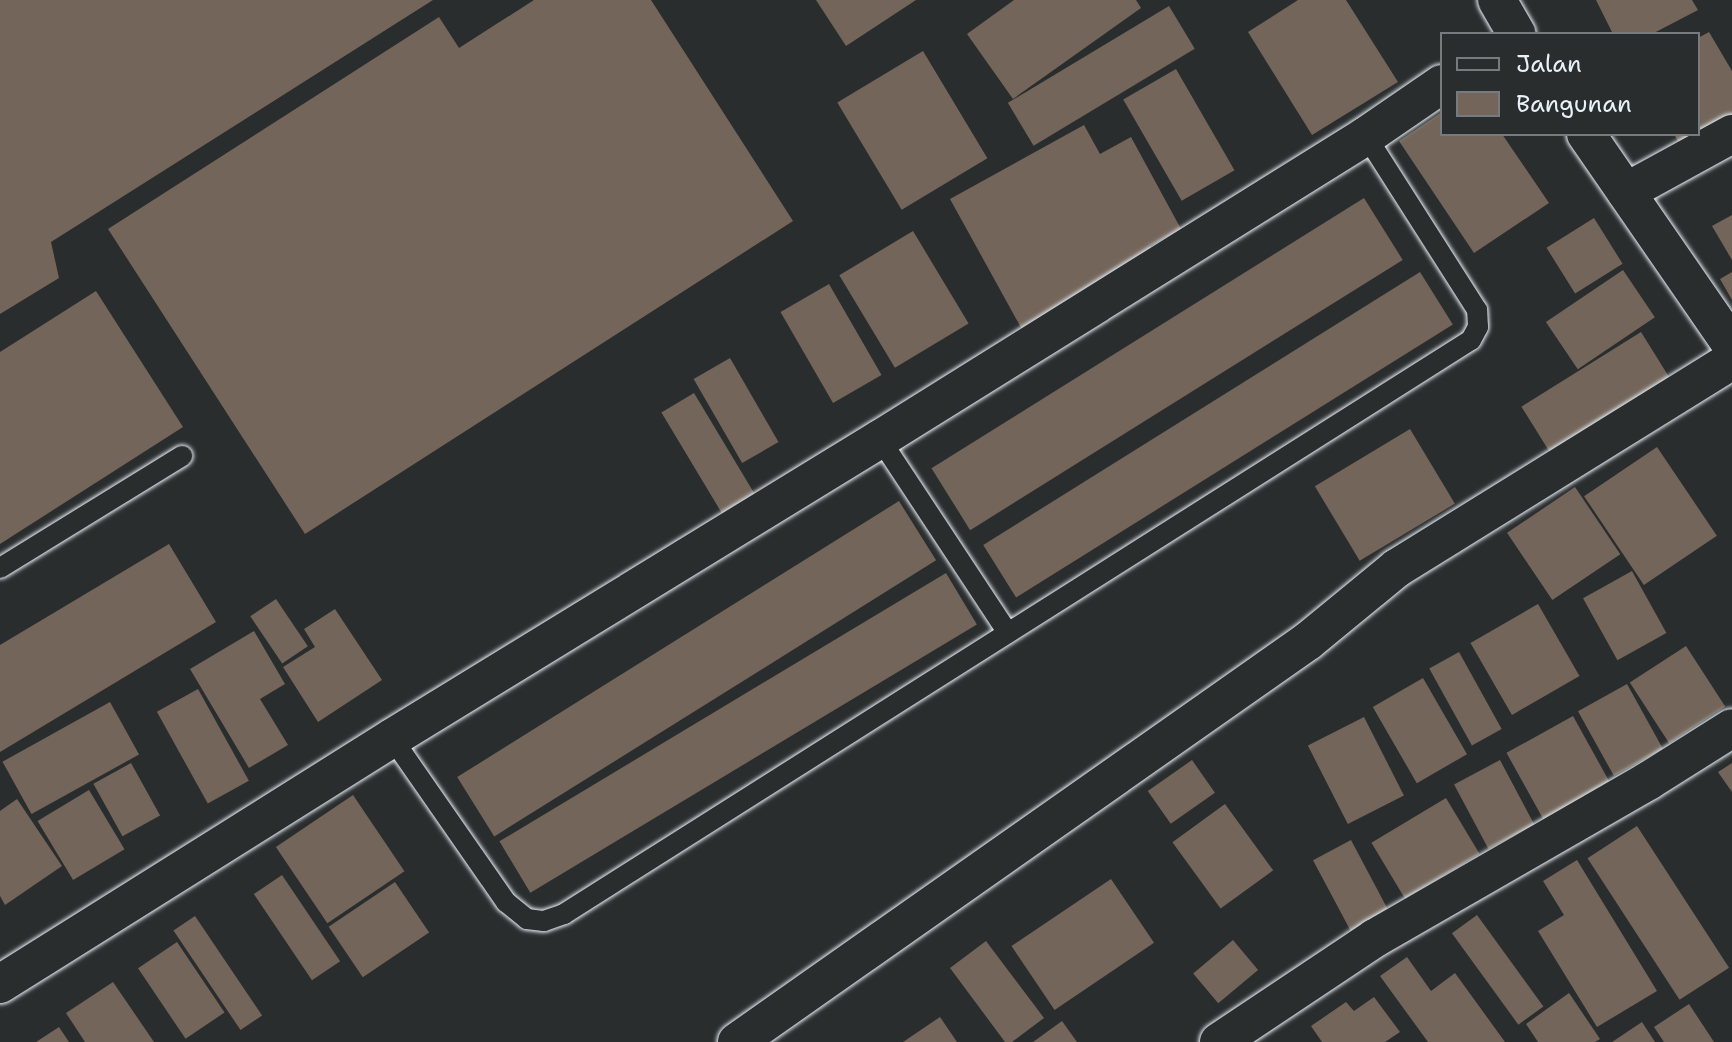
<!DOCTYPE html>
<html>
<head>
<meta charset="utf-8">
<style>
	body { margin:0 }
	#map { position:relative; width:1732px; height:1042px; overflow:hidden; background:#2a2d2e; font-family:"Shantell Sans",sans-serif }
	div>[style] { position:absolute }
	.building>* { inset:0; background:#736559; transform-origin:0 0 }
	.roads { filter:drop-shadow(0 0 2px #e8f1f8) drop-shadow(0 0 2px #e8f1f8) }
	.lane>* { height:20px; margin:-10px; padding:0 10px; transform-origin:10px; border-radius:10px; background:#2a2d2e }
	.street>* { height:38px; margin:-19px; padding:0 19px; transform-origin:19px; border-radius:19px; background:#2a2d2e }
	span { translate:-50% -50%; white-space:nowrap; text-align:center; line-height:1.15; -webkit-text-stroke:8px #2a2d2e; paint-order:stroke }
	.legend { position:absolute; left:1440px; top:32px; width:260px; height:104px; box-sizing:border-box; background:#2a2d2e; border:2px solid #767b7f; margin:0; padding:10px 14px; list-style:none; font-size:24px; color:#e8f1f8 }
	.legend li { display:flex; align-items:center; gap:16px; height:40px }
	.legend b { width:40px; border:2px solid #767b7f }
</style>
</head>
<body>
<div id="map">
	<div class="building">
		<div style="clip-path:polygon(0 0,433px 0,51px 242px,59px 278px,0 314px)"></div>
		<div style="clip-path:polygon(534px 0,651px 0,793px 221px,305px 534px,108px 229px,439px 17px,459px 48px)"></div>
		<div style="clip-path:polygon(816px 0,916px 0,846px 46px)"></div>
		<div style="clip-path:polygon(1014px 0,1136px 0,1141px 8px,1013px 99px,967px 34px)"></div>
		<div style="clip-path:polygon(1298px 0,1346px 0,1398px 82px,1312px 135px,1248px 32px)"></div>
		<div style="clip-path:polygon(1596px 0,1692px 0,1698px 10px,1652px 34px,1613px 34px)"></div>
		<div style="left:1169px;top:6px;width:50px;height:188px;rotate:59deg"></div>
		<div style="clip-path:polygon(1709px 32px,1732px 71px,1732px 116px,1680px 145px,1674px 134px,1698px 134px,1698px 38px)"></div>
		<div style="left:923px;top:51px;width:125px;height:100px;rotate:59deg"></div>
		<div style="left:1176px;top:69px;width:117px;height:61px;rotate:60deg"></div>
		<div style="clip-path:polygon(1442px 112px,1442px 134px,1502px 134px,1549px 203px,1474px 253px,1399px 141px)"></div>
		<div style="clip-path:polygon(1084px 125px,1100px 154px,1131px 137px,1181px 229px,1150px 246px,1158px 260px,1024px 333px,950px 199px)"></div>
		<div style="left:1364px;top:198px;width:73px;height:510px;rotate:58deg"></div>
		<div style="clip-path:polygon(1732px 215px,1732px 260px,1712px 226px)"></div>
		<div style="left:1594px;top:218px;width:54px;height:56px;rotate:58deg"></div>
		<div style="left:913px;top:231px;width:108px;height:86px;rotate:59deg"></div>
		<div style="left:1623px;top:270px;width:57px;height:93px;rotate:56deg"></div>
		<div style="left:1420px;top:272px;width:62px;height:515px;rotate:58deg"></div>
		<div style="clip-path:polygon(1732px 272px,1732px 300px,1720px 279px)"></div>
		<div style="left:829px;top:284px;width:105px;height:56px;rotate:60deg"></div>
		<div style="clip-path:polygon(96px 291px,183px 427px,0 544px,0 352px)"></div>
		<div style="left:1641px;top:332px;width:53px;height:141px;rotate:58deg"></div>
		<div style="left:730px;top:358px;width:97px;height:42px;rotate:60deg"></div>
		<div style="left:694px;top:393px;width:123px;height:38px;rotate:59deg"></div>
		<div style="left:1410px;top:429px;width:87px;height:111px;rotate:59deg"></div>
		<div style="left:1657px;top:447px;width:107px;height:88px;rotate:56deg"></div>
		<div style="left:1575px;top:487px;width:81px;height:82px;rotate:56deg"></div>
		<div style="left:899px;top:501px;width:70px;height:521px;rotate:58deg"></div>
		<div style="clip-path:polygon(169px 544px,216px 622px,0 752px,0 645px)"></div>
		<div style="left:1632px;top:571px;width:71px;height:56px;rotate:61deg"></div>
		<div style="left:946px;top:573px;width:60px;height:521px;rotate:59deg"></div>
		<div style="left:276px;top:599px;width:57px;height:31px;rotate:56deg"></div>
		<div style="left:1538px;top:604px;width:83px;height:78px;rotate:60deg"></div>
		<div style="clip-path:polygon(335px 609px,382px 680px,318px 722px,283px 667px,315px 647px,304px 629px)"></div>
		<div style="clip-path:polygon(254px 631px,285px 684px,260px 699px,288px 745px,249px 768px,190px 669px)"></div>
		<div style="left:1686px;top:646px;width:72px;height:67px;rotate:57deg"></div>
		<div style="left:1459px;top:652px;width:88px;height:34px;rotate:61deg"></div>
		<div style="left:1423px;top:678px;width:88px;height:58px;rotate:60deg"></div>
		<div style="left:1627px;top:684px;width:74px;height:56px;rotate:61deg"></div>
		<div style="left:198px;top:689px;width:105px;height:47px;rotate:61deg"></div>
		<div style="left:110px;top:702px;width:60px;height:123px;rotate:61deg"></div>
		<div style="left:1573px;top:716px;width:77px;height:76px;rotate:61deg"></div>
		<div style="left:1364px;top:717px;width:88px;height:63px;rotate:63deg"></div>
		<div style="left:1192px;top:760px;width:40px;height:54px;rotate:55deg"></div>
		<div style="left:1500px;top:760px;width:73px;height:52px;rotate:62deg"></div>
		<div style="left:131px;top:763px;width:60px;height:43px;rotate:61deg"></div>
		<div style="clip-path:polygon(1732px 763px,1732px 792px,1718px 772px)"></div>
		<div style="left:89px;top:790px;width:69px;height:60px;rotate:59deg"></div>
		<div style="left:353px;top:795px;width:92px;height:93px;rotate:56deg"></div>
		<div style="left:1446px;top:798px;width:65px;height:87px;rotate:59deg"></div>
		<div style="clip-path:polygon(17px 799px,62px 866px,5px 905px,0 896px,0 811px)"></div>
		<div style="left:1225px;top:804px;width:82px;height:65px;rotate:54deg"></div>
		<div style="left:1637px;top:826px;width:169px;height:59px;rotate:57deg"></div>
		<div style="left:1351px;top:840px;width:80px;height:43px;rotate:62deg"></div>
		<div style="clip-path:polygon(1577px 860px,1657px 991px,1597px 1027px,1538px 931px,1564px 915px,1543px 881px)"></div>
		<div style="left:282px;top:875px;width:104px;height:34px;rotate:56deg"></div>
		<div style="left:1111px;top:879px;width:77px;height:120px;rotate:56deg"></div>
		<div style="left:395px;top:882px;width:61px;height:80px;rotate:56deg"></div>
		<div style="left:1477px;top:915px;width:113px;height:31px;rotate:54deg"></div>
		<div style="left:195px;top:916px;width:120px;height:26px;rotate:56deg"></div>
		<div style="left:1233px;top:940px;width:39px;height:52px;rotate:50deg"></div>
		<div style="clip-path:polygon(986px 941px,1044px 1018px,1012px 1042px,1005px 1042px,950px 968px)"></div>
		<div style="left:177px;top:942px;width:85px;height:47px;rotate:56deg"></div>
		<div style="clip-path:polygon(1407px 957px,1431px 991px,1455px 973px,1505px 1042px,1428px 1042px,1380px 976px)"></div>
		<div style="clip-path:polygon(113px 982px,154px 1042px,85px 1042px,66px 1013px)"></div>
		<div style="clip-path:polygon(1569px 993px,1600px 1039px,1595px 1042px,1538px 1042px,1526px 1024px)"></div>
		<div style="clip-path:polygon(1374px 997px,1400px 1032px,1385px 1042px,1322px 1042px,1311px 1026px,1346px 1002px,1354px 1011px)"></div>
		<div style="clip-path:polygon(1689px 1004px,1714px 1042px,1664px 1042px,1654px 1027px)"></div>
		<div style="clip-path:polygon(940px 1017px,957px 1042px,903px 1042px)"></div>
		<div style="clip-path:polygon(1062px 1021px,1077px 1042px,1033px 1042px)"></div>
		<div style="clip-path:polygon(1642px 1022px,1655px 1042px,1612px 1042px)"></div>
		<div style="clip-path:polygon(59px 1027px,69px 1042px,36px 1042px)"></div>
	</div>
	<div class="roads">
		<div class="lane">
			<div style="left:880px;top:439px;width:232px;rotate:56.6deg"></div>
			<div style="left:0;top:568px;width:214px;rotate:-31.6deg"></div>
			<div style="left:392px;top:738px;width:200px;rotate:55.2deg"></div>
			<div style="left:506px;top:902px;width:27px;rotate:39deg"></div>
			<div style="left:527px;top:919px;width:17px;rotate:7deg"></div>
			<div style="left:544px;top:921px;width:21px;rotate:-19deg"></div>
			<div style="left:564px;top:914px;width:1073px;rotate:-32.33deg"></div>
			<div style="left:1471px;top:340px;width:15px;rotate:-62deg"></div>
			<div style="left:1478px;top:327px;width:17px;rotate:-93deg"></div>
			<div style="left:1477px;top:310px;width:206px;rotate:-122.5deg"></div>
		</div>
		<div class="street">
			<div style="left:1497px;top:0;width:39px;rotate:60deg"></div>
			<div style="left:1586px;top:134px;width:257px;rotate:55.4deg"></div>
			<div style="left:1626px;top:192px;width:121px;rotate:-28.7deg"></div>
			<div style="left:0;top:984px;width:463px;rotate:-32.1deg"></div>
			<div style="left:392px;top:738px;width:572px;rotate:-31.5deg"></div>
			<div style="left:880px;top:439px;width:573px;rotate:-31.94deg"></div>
			<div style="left:1366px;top:136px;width:92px;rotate:-34.4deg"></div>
			<div style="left:737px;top:1042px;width:698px;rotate:-35.08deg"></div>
			<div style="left:1308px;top:641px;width:115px;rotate:-39.4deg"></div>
			<div style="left:1397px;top:568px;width:394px;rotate:-31.8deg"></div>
			<div style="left:1219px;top:1042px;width:187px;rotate:-33.7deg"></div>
			<div style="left:1375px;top:938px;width:315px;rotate:-29.9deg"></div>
			<div style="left:1648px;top:781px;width:99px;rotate:-32.2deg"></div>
		</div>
	</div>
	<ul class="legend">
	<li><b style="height:10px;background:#2a2d2e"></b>Jalan</li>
	<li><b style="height:22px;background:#736559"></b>Bangunan</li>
	</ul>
</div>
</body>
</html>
